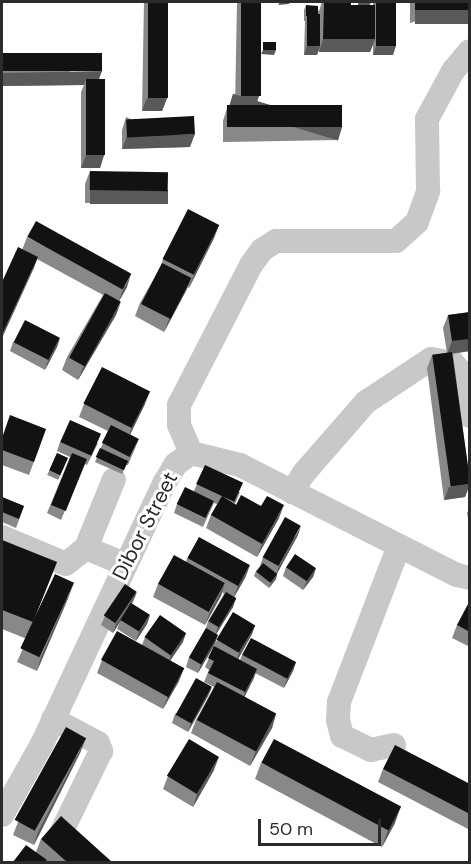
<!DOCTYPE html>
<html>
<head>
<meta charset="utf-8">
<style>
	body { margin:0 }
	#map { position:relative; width:471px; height:864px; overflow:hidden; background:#fff; font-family:"DM Sans",sans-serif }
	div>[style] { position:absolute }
	.minor>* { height:24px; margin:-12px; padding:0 12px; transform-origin:12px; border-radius:12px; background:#c8c8c8 }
	.wall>* { inset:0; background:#888; transform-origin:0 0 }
	.shaded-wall>* { inset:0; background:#595959; transform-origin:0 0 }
	.building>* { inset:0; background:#121212; transform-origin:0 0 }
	span { translate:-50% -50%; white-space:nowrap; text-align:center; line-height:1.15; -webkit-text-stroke:6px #fff; paint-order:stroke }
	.street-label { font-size:21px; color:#2b2b2b }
	.frame { position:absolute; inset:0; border:3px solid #2b2b2b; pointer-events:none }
	.scale { position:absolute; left:258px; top:819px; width:123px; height:27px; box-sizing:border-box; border:3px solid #2b2b2b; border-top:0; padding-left:8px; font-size:18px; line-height:21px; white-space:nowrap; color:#2b2b2b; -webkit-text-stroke:4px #fff; paint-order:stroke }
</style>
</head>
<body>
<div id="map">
	<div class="minor">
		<div style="left:191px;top:453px;width:30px;rotate:-113deg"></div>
		<div style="left:179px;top:425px;width:20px;rotate:-90deg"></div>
		<div style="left:179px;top:405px;width:157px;rotate:-62.8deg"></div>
		<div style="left:251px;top:265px;width:19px;rotate:-54deg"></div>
		<div style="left:262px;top:250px;width:17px;rotate:-33deg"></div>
		<div style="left:276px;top:241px;width:120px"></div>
		<div style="left:396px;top:241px;width:28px;rotate:-42deg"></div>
		<div style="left:417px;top:222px;width:33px;rotate:-70deg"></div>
		<div style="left:428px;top:191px;width:72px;rotate:-90.8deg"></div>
		<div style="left:427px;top:119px;width:55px;rotate:-61.6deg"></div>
		<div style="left:453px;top:71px;width:26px;rotate:-50deg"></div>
		<div style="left:292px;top:492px;width:22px;rotate:-58deg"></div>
		<div style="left:304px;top:473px;width:94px;rotate:-48.9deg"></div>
		<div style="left:366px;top:402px;width:78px;rotate:-33.5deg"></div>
		<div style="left:431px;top:359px;width:22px;rotate:10deg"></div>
		<div style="left:453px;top:363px;width:11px;rotate:49deg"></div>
		<div style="left:460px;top:371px;width:46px;rotate:77.5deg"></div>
		<div style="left:2px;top:537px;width:69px;rotate:22.9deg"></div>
		<div style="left:66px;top:564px;width:26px;rotate:-39deg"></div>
		<div style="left:86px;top:548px;width:41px;rotate:22.8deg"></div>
		<div style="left:86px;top:548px;width:74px;rotate:-67.9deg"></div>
		<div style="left:53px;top:719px;width:51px;rotate:28.1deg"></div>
		<div style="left:98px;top:743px;width:9px;rotate:69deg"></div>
		<div style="left:101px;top:751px;width:89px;rotate:116deg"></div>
		<div style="left:394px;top:745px;width:24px;rotate:168deg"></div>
		<div style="left:371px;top:750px;width:32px;rotate:-154deg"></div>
		<div style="left:342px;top:736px;width:16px;rotate:-104deg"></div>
		<div style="left:338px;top:720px;width:18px;rotate:-87deg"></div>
		<div style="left:339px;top:702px;width:167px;rotate:-69deg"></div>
		<div style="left:2px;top:815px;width:81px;rotate:-60.6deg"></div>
		<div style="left:42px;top:744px;width:289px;rotate:-64.9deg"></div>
		<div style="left:165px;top:482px;width:21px;rotate:-59deg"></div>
		<div style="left:176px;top:464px;width:19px;rotate:-36deg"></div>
		<div style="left:191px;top:453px;width:50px;rotate:13.8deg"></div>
		<div style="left:240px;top:465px;width:243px;rotate:26.9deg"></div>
		<div style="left:457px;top:575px;width:13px;rotate:13deg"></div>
	</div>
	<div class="wall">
		<div style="clip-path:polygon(144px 2px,168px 2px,167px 98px,162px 111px,142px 111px)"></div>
		<div style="clip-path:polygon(237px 2px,261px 2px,259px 96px,255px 107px,342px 127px,338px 140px,223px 142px,223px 121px,227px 108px,235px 107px)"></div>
		<div style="clip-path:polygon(322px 2px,351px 2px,351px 5px,358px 5px,358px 2px,371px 2px,370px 5px,373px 5px,373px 2px,384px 2px,393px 55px,373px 55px,373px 45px,370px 52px,319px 52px,319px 50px,317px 55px,304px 55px,305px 21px,304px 21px,304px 10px,306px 5px,319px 11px)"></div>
		<div style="clip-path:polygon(410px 2px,470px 2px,410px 23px)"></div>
		<div style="clip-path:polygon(2px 54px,99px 79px,104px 155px,100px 168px,81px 168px,81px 92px,84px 85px,2px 86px)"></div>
		<div style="clip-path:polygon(126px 117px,190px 147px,122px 149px,122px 130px)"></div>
		<div style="clip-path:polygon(90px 171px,168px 190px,163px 203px,85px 203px,85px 184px)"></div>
		<div style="clip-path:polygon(219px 225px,214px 238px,189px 288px,188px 287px,164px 332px,135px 316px,140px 303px,161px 266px,163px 259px)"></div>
		<div style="clip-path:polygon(27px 237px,127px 287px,119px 301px,116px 315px,78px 380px,62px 370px,67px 357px,103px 295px,37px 259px,33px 270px,22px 250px)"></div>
		<div style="clip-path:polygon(470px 312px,470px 351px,453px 354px,470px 484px,465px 497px,444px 500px,427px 368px,432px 355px,447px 353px,443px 328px,448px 315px)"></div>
		<div style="clip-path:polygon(60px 338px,57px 347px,45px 370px,10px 351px,13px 342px)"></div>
		<div style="clip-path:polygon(84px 404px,145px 404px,130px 434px,139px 439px,128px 465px,126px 465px,122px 474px,95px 462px,108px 431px,79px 417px)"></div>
		<div style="clip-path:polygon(46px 429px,29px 475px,2px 465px,2px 438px)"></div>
		<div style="clip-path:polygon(60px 442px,98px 443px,87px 465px,85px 464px,61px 520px,47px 513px,70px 457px,57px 451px)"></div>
		<div style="left:57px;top:453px;width:12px;height:24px;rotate:24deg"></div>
		<div style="clip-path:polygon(197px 484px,240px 492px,235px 504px,279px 518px,257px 557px,206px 528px,211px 515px,217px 504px,214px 503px,203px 527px,174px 513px,177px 504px,194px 491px)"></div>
		<div style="clip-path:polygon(2px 497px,24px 506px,16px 528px,2px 522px)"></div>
		<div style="clip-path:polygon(470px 507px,470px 529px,467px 513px)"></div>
		<div style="clip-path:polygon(298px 535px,277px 574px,276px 579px,269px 588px,254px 576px,256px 571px,260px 566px,263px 557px)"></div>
		<div style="clip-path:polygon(2px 540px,57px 562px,27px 637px,69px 596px,37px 671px,17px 662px,27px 639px,2px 629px)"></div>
		<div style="clip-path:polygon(187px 558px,250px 565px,245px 578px,234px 597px,236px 598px,233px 607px,216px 634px,215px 644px,198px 673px,186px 667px,189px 657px,206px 628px,208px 621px,224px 594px,222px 592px,205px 625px,153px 597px,158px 584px,186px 562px)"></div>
		<div style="clip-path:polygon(286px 567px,316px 568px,313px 577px,303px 590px,283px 576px)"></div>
		<div style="clip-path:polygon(137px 592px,132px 604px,150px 615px,147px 624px,136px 641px,117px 629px,120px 622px,113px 633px,101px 625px,105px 616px)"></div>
		<div style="clip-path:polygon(470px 605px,470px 647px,452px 638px,457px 625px)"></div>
		<div style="clip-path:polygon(255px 625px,252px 634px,238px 659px,240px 660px,242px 655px,296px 662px,293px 671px,284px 688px,255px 673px,244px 697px,276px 714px,272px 728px,250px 766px,191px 733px,196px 720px,214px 687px,204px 682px,209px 670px,205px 667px,217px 640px)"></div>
		<div style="clip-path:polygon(145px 637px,183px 642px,170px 660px,179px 681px,163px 709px,97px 673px,102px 660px,142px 645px)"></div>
		<div style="clip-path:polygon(212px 687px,208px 696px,188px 732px,172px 723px,175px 714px)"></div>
		<div style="clip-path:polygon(81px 751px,34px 845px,13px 835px,18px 822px)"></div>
		<div style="clip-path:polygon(261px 763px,395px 823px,382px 847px,255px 779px)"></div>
		<div style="clip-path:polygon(383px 769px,470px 784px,470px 830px,378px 782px)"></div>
		<div style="clip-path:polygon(214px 770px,193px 807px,163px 789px,168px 776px)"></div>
		<div style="clip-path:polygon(41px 839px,112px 862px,13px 862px,36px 852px)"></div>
	</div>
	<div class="shaded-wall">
		<div style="clip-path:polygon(280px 2px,290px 2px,289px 4px,278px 5px)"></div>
		<div style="clip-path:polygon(359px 2px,371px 2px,369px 5px,358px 5px)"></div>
		<div style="left:415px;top:10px;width:55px;height:14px"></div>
		<div style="clip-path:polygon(323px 39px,375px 39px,370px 52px,319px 52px)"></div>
		<div style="clip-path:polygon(307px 46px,320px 46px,317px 55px,304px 55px)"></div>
		<div style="clip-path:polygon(376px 46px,396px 46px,393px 55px,373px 55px)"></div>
		<div style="clip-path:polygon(263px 50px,276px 50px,274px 55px,261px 54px)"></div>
		<div style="clip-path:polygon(102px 71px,97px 85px,86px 79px,84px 85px,2px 86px,2px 73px)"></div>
		<div style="clip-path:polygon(240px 96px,259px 96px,254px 110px,235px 109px)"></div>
		<div style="clip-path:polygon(147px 98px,167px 98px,162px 111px,142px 111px)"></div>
		<div style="left:342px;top:127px;width:14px;height:114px;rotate:107deg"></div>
		<div style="clip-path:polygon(195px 134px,190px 147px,122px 149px,127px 136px)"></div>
		<div style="clip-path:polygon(86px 155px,104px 155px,100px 168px,81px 168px)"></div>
		<div style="left:90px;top:190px;width:78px;height:14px"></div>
		<div style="clip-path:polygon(219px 225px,214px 238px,189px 288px,194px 275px)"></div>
		<div style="clip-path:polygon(38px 257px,33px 270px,2px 338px,2px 335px)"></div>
		<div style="clip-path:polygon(131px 274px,127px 287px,118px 303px,123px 290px)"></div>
		<div style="clip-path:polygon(191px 278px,186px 291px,164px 332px,169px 319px)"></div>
		<div style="clip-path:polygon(121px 302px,116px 315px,78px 380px,83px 367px)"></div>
		<div style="clip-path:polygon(60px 338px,57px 347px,45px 370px,48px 361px)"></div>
		<div style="clip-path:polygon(470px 339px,470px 351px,447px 354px,452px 341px)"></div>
		<div style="clip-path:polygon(150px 391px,145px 404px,127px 441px,132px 427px)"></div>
		<div style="clip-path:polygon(470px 484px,465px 497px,444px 500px,449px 487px)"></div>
		<div style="clip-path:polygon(284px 505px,279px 518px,257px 557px,262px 544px)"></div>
		<div style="clip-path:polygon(301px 526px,298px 535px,276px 575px,279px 566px)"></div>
		<div style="clip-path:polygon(250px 565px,245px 578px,233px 599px,238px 586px)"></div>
		<div style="clip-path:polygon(316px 568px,313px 577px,303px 590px,307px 581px)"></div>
		<div style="clip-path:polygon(277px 574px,276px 579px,269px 588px,271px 583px)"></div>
		<div style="clip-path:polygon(74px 583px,69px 596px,37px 671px,41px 657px)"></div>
		<div style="clip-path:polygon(225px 583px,221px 596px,205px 625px,210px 612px)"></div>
		<div style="clip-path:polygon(137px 592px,133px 601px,113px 633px,116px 624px)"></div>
		<div style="clip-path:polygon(236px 598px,233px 607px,215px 636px,218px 627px)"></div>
		<div style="clip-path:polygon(150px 615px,147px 624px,136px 641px,139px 632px)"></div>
		<div style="clip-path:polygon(255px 625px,252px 634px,236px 663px,239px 653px)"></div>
		<div style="clip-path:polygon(186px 633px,183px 642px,168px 664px,171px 655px)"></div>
		<div style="clip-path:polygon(218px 635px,215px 644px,198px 673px,201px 664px)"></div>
		<div style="clip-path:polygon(296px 662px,293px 671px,284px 688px,287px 679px)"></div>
		<div style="clip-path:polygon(184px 668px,179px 681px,163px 709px,168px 696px)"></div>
		<div style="clip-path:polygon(257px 669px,254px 678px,242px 702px,245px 692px)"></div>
		<div style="clip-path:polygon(212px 687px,208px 696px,188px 732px,191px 723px)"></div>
		<div style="clip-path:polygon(276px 714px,272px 728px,250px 766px,255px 753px)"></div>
		<div style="clip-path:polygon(86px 738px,81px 751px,34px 845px,38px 832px)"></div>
		<div style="clip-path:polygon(219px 757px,214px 770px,193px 807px,197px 794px)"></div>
		<div style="clip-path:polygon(401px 806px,395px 823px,382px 847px,388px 830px)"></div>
	</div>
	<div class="building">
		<div style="left:148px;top:2px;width:20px;height:96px"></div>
		<div style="left:241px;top:2px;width:20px;height:94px"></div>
		<div style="clip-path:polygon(324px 2px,351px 2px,351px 5px,375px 5px,375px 39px,323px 39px)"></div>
		<div style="left:376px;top:2px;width:20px;height:44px"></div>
		<div style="left:415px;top:2px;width:55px;height:8px"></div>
		<div style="clip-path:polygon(306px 5px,318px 6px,318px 14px,307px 14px,307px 16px,306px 16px)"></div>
		<div style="left:307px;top:14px;width:13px;height:32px"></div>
		<div style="left:263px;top:42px;width:13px;height:8px"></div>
		<div style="left:102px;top:53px;width:18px;height:100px;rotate:90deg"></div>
		<div style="left:86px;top:79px;width:19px;height:76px"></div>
		<div style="left:342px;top:105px;width:22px;height:115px;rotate:90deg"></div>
		<div style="left:194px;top:116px;width:18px;height:68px;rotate:87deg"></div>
		<div style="left:90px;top:171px;width:78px;height:19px;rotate:1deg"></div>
		<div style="left:188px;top:209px;width:35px;height:56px;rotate:27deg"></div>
		<div style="left:36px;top:221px;width:109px;height:18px;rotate:29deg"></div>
		<div style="clip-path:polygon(18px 247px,38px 257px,2px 335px,2px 282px)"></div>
		<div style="left:162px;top:263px;width:33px;height:46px;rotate:27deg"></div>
		<div style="left:105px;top:293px;width:18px;height:74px;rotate:29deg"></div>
		<div style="clip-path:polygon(470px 312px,470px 339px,452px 341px,448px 315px)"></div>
		<div style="left:25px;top:320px;width:39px;height:25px;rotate:27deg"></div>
		<div style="left:452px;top:352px;width:133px;height:20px;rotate:82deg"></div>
		<div style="left:102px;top:367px;width:54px;height:41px;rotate:27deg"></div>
		<div style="clip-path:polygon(10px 415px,46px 429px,34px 462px,2px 450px,2px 438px)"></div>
		<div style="left:70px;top:420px;width:34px;height:24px;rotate:24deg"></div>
		<div style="left:111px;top:425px;width:31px;height:20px;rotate:27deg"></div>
		<div style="left:100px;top:448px;width:31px;height:10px;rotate:25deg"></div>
		<div style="left:57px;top:453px;width:12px;height:19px;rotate:24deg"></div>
		<div style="left:72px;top:453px;width:16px;height:56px;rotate:22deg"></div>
		<div style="left:205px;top:465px;width:42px;height:21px;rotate:25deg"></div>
		<div style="left:185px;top:487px;width:32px;height:19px;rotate:26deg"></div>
		<div style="clip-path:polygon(241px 495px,261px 506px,267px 496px,284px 505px,262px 544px,211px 515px,222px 496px,236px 505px)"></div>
		<div style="clip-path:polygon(2px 497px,24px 506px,19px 519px,2px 512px)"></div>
		<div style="left:285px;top:517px;width:18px;height:46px;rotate:29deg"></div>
		<div style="left:199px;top:537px;width:58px;height:24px;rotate:29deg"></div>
		<div style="clip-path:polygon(2px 540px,57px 562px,33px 622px,2px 610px)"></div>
		<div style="left:295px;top:554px;width:25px;height:16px;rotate:34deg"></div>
		<div style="left:174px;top:555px;width:58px;height:33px;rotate:29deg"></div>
		<div style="left:263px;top:563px;width:18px;height:11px;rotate:38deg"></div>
		<div style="left:55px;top:574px;width:21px;height:82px;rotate:25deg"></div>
		<div style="left:125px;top:584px;width:14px;height:38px;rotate:34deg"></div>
		<div style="left:226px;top:592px;width:12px;height:34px;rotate:31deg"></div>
		<div style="left:131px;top:603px;width:22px;height:20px;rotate:32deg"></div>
		<div style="clip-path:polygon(468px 604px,470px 605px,470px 632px,457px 625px)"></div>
		<div style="left:233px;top:612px;width:26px;height:32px;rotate:31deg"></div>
		<div style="left:160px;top:615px;width:32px;height:27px;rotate:35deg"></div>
		<div style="left:206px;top:628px;width:14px;height:34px;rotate:30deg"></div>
		<div style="left:117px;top:631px;width:77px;height:33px;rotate:29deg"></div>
		<div style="left:251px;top:638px;width:51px;height:19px;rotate:28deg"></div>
		<div style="clip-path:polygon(214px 646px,257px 669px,245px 692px,208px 673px,214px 661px,208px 658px)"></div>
		<div style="left:196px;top:678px;width:18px;height:42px;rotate:29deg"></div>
		<div style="left:217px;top:682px;width:67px;height:43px;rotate:28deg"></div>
		<div style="left:66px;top:727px;width:23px;height:106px;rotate:29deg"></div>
		<div style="left:189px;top:739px;width:35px;height:43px;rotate:31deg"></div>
		<div style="left:274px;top:739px;width:144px;height:27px;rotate:28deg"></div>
		<div style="clip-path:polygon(395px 745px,470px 784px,470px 814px,383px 769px)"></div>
		<div style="clip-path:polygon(61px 816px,112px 862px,67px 862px,41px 839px)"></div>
		<div style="clip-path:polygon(26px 845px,47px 860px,44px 862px,13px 862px)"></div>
	</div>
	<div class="street-label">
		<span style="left:145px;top:526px;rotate:-63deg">Dibor Street</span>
	</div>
	<div class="frame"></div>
	<div class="scale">50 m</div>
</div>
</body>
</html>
